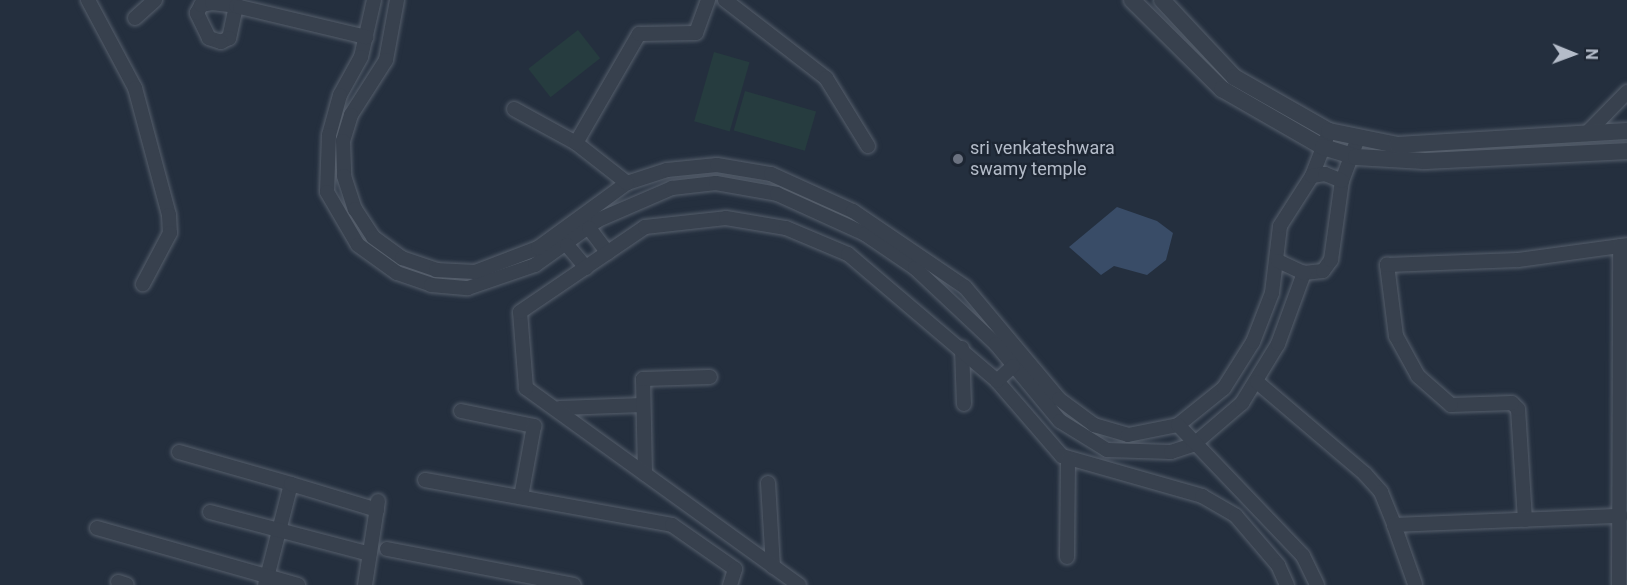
<!DOCTYPE html>
<html>
<head>
<meta charset="utf-8">
<style>
	body { margin:0 }
	#map { position:relative; width:1627px; height:585px; overflow:hidden; background:#242f3e; font-family:Roboto,sans-serif }
	div>[style] { position:absolute }
	.green>* { inset:0; background:#263c3f; transform-origin:0 0 }
	.water>* { inset:0; background:#394c67 }
	.roads { filter:drop-shadow(0 0 2px #565f6c) drop-shadow(0 0 2px #565f6c) }
	.minor>* { height:14px; margin:-7px; padding:0 7px; transform-origin:7px; border-radius:7px; background:#38414e }
	.tertiary>* { height:16px; margin:-8px; padding:0 8px; transform-origin:8px; border-radius:8px; background:#38414e }
	.dots>* { width:16px; height:16px; translate:-50% -50%; box-sizing:border-box; border:3px solid #1d2633; border-radius:50% }
	span { translate:-50% -50%; white-space:nowrap; text-align:center; line-height:1.15; -webkit-text-stroke:4.5px #1d2633; paint-order:stroke }
	.poi-label { font-size:18px; color:#b4bcc9 }
	.left { translate:0 -50%; text-align:left }
	.north { position:absolute; left:1543px; top:24px; width:60px; height:60px; -webkit-text-stroke:4px #1d2633; paint-order:stroke; rotate:91deg; font-size:16px; font-weight:700; line-height:24px; text-align:center; color:#b4bcc9 }
	.north::after { content:''; display:block; margin:auto; width:21px; height:27px; background:#b4bcc9; clip-path:polygon(50% 0,100% 100%,50% 72%,0 100%) }
</style>
</head>
<body>
<div id="map">
	<div class="green">
		<div style="left:578px;top:30px;width:36px;height:63px;rotate:52deg"></div>
		<div style="left:714px;top:52px;width:37px;height:72px;rotate:16deg"></div>
		<div style="left:745px;top:91px;width:74px;height:41px;rotate:16deg"></div>
	</div>
	<div class="water">
		<div style="clip-path:polygon(1117px 207px,1157px 221px,1173px 233px,1166px 260px,1147px 275px,1114px 266px,1101px 275px,1069px 247px)"></div>
	</div>
	<div class="roads">
		<div class="minor">
			<div style="left:88px;top:0;width:100px;rotate:61.9deg"></div>
			<div style="left:135px;top:88px;width:131px;rotate:75deg"></div>
			<div style="left:169px;top:215px;width:18px;rotate:87deg"></div>
			<div style="left:170px;top:233px;width:58px;rotate:117.9deg"></div>
			<div style="left:374px;top:0;width:58px;rotate:102.8deg"></div>
			<div style="left:361px;top:57px;width:43px;rotate:118.9deg"></div>
			<div style="left:340px;top:95px;width:41px;rotate:105.4deg"></div>
			<div style="left:329px;top:135px;width:57px;rotate:92deg"></div>
			<div style="left:327px;top:192px;width:61px;rotate:59.7deg"></div>
			<div style="left:358px;top:245px;width:48px;rotate:35.7deg"></div>
			<div style="left:397px;top:273px;width:36px;rotate:19deg"></div>
			<div style="left:431px;top:285px;width:37px;rotate:5deg"></div>
			<div style="left:468px;top:288px;width:71px;rotate:-18.9deg"></div>
			<div style="left:535px;top:265px;width:77px;rotate:-35.5deg"></div>
			<div style="left:598px;top:220px;width:81px;rotate:-23.4deg"></div>
			<div style="left:672px;top:188px;width:44px;rotate:-6.5deg"></div>
			<div style="left:716px;top:183px;width:62px;rotate:10.2deg"></div>
			<div style="left:777px;top:194px;width:97px;rotate:24.4deg"></div>
			<div style="left:865px;top:234px;width:60px;rotate:34.2deg"></div>
			<div style="left:915px;top:268px;width:111px;rotate:43.2deg"></div>
			<div style="left:996px;top:344px;width:100px;rotate:50.3deg"></div>
			<div style="left:1060px;top:421px;width:55px;rotate:31.7deg"></div>
			<div style="left:1107px;top:450px;width:64px;rotate:1.8deg"></div>
			<div style="left:1171px;top:452px;width:23px;rotate:-18deg"></div>
			<div style="left:1193px;top:445px;width:65px;rotate:-40.6deg"></div>
			<div style="left:1242px;top:403px;width:69px;rotate:-58.6deg"></div>
			<div style="left:1278px;top:344px;width:76px;rotate:-69.9deg"></div>
			<div style="left:1304px;top:273px;width:19px;rotate:-6deg"></div>
			<div style="left:1323px;top:271px;width:14px;rotate:-54deg"></div>
			<div style="left:1331px;top:260px;width:80px;rotate:-82.1deg"></div>
			<div style="left:1342px;top:181px;width:46px;rotate:-69.6deg"></div>
			<div style="left:397px;top:0;width:61px;rotate:100.4deg"></div>
			<div style="left:386px;top:60px;width:65px;rotate:122.5deg"></div>
			<div style="left:351px;top:115px;width:27px;rotate:107deg"></div>
			<div style="left:343px;top:141px;width:35px;rotate:88deg"></div>
			<div style="left:344px;top:176px;width:35px;rotate:72deg"></div>
			<div style="left:355px;top:209px;width:33px;rotate:57deg"></div>
			<div style="left:373px;top:237px;width:36px;rotate:36deg"></div>
			<div style="left:402px;top:258px;width:36px;rotate:19deg"></div>
			<div style="left:436px;top:270px;width:39px;rotate:3deg"></div>
			<div style="left:475px;top:272px;width:67px;rotate:-20.9deg"></div>
			<div style="left:538px;top:248px;width:110px;rotate:-36.1deg"></div>
			<div style="left:627px;top:183px;width:42px;rotate:-18deg"></div>
			<div style="left:667px;top:170px;width:50px;rotate:-5.7deg"></div>
			<div style="left:717px;top:165px;width:55px;rotate:9.5deg"></div>
			<div style="left:771px;top:174px;width:90px;rotate:24.3deg"></div>
			<div style="left:853px;top:211px;width:135px;rotate:34.2deg"></div>
			<div style="left:965px;top:287px;width:146px;rotate:50deg"></div>
			<div style="left:1059px;top:399px;width:44px;rotate:36.6deg"></div>
			<div style="left:1094px;top:425px;width:35px;rotate:16deg"></div>
			<div style="left:1128px;top:435px;width:51px;rotate:-11.3deg"></div>
			<div style="left:1178px;top:425px;width:59px;rotate:-38.8deg"></div>
			<div style="left:1224px;top:388px;width:54px;rotate:-57.8deg"></div>
			<div style="left:1253px;top:342px;width:53px;rotate:-68.8deg"></div>
			<div style="left:1272px;top:293px;width:67px;rotate:-83.2deg"></div>
			<div style="left:1280px;top:226px;width:59px;rotate:-57.4deg"></div>
			<div style="left:1312px;top:176px;width:40px;rotate:-69deg"></div>
			<div style="left:725px;top:0;width:128px;rotate:37.7deg"></div>
			<div style="left:826px;top:78px;width:80px;rotate:58.3deg"></div>
			<div style="left:236px;top:6px;width:33px;rotate:102deg"></div>
			<div style="left:229px;top:38px;width:9px;rotate:153deg"></div>
			<div style="left:221px;top:42px;width:13px;rotate:-162deg"></div>
			<div style="left:209px;top:38px;width:28px;rotate:-116deg"></div>
			<div style="left:197px;top:13px;width:9px;rotate:-63deg"></div>
			<div style="left:201px;top:5px;width:11px;rotate:-10deg"></div>
			<div style="left:212px;top:3px;width:24px;rotate:7deg"></div>
			<div style="left:236px;top:6px;width:4px;rotate:14deg"></div>
			<div style="left:240px;top:7px;width:130px;rotate:13.4deg"></div>
			<div style="left:135px;top:18px;width:27px;rotate:-42deg"></div>
			<div style="left:514px;top:109px;width:71px;rotate:28.7deg"></div>
			<div style="left:576px;top:143px;width:65px;rotate:38.1deg"></div>
			<div style="left:1586px;top:134px;width:59px;rotate:-45.7deg"></div>
			<div style="left:576px;top:143px;width:126px;rotate:-60deg"></div>
			<div style="left:639px;top:34px;width:57px;rotate:-1deg"></div>
			<div style="left:696px;top:33px;width:35px;rotate:-70deg"></div>
			<div style="left:1312px;top:176px;width:13px;rotate:-9deg"></div>
			<div style="left:1325px;top:174px;width:18px;rotate:22deg"></div>
			<div style="left:589px;top:228px;width:31px;rotate:53deg"></div>
			<div style="left:567px;top:245px;width:30px;rotate:50deg"></div>
			<div style="left:1278px;top:261px;width:29px;rotate:25deg"></div>
			<div style="left:962px;top:348px;width:56px;rotate:88deg"></div>
			<div style="left:997px;top:381px;width:99px;rotate:49.1deg"></div>
			<div style="left:1062px;top:456px;width:146px;rotate:15.9deg"></div>
			<div style="left:1202px;top:496px;width:39px;rotate:30deg"></div>
			<div style="left:1236px;top:516px;width:65px;rotate:49.4deg"></div>
			<div style="left:1278px;top:565px;width:22px;rotate:66deg"></div>
			<div style="left:1257px;top:382px;width:142px;rotate:40.4deg"></div>
			<div style="left:1365px;top:474px;width:24px;rotate:48deg"></div>
			<div style="left:1381px;top:492px;width:35px;rotate:68deg"></div>
			<div style="left:560px;top:408px;width:83px;rotate:-2.1deg"></div>
			<div style="left:461px;top:411px;width:75px;rotate:11.6deg"></div>
			<div style="left:534px;top:426px;width:72px;rotate:100.4deg"></div>
			<div style="left:1178px;top:425px;width:181px;rotate:46.3deg"></div>
			<div style="left:1303px;top:556px;width:32px;rotate:64deg"></div>
			<div style="left:179px;top:452px;width:116px;rotate:15.9deg"></div>
			<div style="left:291px;top:484px;width:104px;rotate:104.4deg"></div>
			<div style="left:645px;top:474px;width:95px;rotate:-91.2deg"></div>
			<div style="left:643px;top:379px;width:67px;rotate:-1.7deg"></div>
			<div style="left:425px;top:480px;width:251px;rotate:10.3deg"></div>
			<div style="left:672px;top:525px;width:77px;rotate:34.9deg"></div>
			<div style="left:735px;top:569px;width:17px;rotate:107deg"></div>
			<div style="left:768px;top:483px;width:84px;rotate:86.6deg"></div>
			<div style="left:291px;top:484px;width:90px;rotate:16.8deg"></div>
			<div style="left:210px;top:512px;width:165px;rotate:14.7deg"></div>
			<div style="left:1525px;top:520px;width:111px;rotate:-93.6deg"></div>
			<div style="left:1518px;top:409px;width:8px;rotate:-135deg"></div>
			<div style="left:1512px;top:403px;width:61px;rotate:178.1deg"></div>
			<div style="left:1451px;top:405px;width:44px;rotate:-138.7deg"></div>
			<div style="left:1418px;top:376px;width:46px;rotate:-118.8deg"></div>
			<div style="left:1396px;top:336px;width:72px;rotate:-97.2deg"></div>
			<div style="left:1387px;top:265px;width:131px;rotate:-2.2deg"></div>
			<div style="left:1518px;top:260px;width:110px;rotate:-7.8deg"></div>
			<div style="left:97px;top:528px;width:209px;rotate:15.8deg"></div>
			<div style="left:387px;top:549px;width:190px;rotate:10.9deg"></div>
			<div style="left:1067px;top:557px;width:98px;rotate:-89.4deg"></div>
			<div style="left:118px;top:582px;width:9px;rotate:18deg"></div>
			<div style="left:1415px;top:584px;width:63px;rotate:-109.6deg"></div>
			<div style="left:1394px;top:525px;width:227px;rotate:-2.3deg"></div>
			<div style="left:365px;top:585px;width:85px;rotate:-81.2deg"></div>
			<div style="left:799px;top:585px;width:337px;rotate:-144.2deg"></div>
			<div style="left:526px;top:388px;width:76px;rotate:-94.5deg"></div>
			<div style="left:520px;top:312px;width:151px;rotate:-34.2deg"></div>
			<div style="left:645px;top:227px;width:81px;rotate:-6.3deg"></div>
			<div style="left:726px;top:218px;width:61px;rotate:9.5deg"></div>
			<div style="left:786px;top:228px;width:67px;rotate:22.8deg"></div>
			<div style="left:848px;top:254px;width:196px;rotate:40.4deg"></div>
			<div style="left:997px;top:381px;width:22px;rotate:-43deg"></div>
			<div style="left:1619px;top:585px;width:339px;rotate:-89.8deg"></div>
		</div>
		<div class="tertiary">
			<div style="left:1132px;top:0;width:127px;rotate:44.7deg"></div>
			<div style="left:1222px;top:89px;width:116px;rotate:29.9deg"></div>
			<div style="left:1323px;top:147px;width:34px;rotate:17deg"></div>
			<div style="left:1356px;top:157px;width:68px;rotate:3.4deg"></div>
			<div style="left:1424px;top:161px;width:203px;rotate:-2.8deg"></div>
			<div style="left:1162px;top:0;width:105px;rotate:46.9deg"></div>
			<div style="left:1234px;top:77px;width:109px;rotate:29.6deg"></div>
			<div style="left:1329px;top:131px;width:69px;rotate:11.6deg"></div>
			<div style="left:1397px;top:145px;width:230px;rotate:-3.5deg"></div>
		</div>
	</div>
	<div class="dots">
		<div style="left:958px;top:159px;background:#6b7280"></div>
	</div>
	<div class="poi-label">
		<span class="left" style="left:970px;top:159px">sri venkateshwara<br>swamy temple</span>
	</div>
	<div class="north">N</div>
</div>
</body>
</html>
